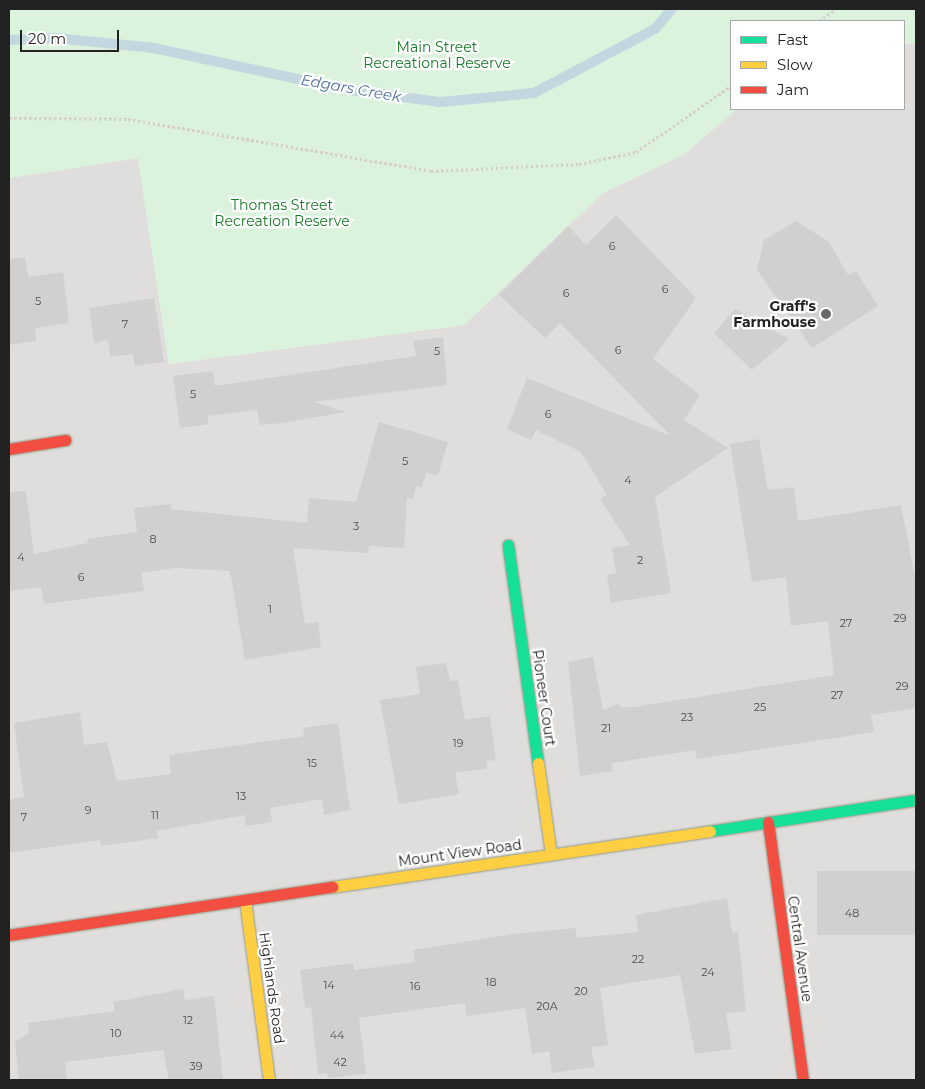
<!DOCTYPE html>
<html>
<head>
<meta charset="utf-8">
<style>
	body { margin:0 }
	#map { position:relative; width:925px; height:1089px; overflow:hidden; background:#efeeeb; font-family:Montserrat,sans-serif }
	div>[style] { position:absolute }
	.residential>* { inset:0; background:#dfdedc }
	.park>* { inset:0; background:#dbf2dd }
	.stream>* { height:10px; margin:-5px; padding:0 5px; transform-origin:5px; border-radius:5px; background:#c2d7e0 }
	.building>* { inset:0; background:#d2d0ce; transform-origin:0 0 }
	.path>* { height:3px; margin-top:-1.5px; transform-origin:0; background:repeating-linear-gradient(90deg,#d7cdcb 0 2.5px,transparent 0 5px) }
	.roads { filter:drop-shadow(0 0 1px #959984) drop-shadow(0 0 1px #959984) }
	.fast>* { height:11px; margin:-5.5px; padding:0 5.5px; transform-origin:5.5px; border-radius:5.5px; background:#16e098 }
	.slow>* { height:11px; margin:-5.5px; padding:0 5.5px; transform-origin:5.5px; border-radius:5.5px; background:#ffcf43 }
	.jam>* { height:11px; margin:-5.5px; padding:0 5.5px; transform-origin:5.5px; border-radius:5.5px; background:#f24e42 }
	.dots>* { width:14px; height:14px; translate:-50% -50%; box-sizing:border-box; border:2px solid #fff; border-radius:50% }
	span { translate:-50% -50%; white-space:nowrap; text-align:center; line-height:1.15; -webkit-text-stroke:4.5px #fff; paint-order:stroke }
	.number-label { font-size:11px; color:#4e4e4d }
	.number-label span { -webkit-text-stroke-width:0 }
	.park-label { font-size:14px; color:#157b25 }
	.poi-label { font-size:14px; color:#222; font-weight:700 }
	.right { translate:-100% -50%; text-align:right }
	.street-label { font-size:14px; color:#222 }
	.water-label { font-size:15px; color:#5174a3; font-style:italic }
	.frame { position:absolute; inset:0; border:10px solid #222; pointer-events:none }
	.legend { position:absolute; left:730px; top:20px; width:175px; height:90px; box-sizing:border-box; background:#fff; border:1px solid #a7a7a7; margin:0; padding:6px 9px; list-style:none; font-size:15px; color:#222 }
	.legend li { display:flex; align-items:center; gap:10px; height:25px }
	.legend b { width:25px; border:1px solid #a7a7a7 }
	.scale { position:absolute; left:20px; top:30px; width:99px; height:22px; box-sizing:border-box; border:2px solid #222; border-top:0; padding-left:6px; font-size:15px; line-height:18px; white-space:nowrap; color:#222; -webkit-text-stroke:4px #fff; paint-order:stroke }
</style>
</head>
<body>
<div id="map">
	<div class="residential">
		<div style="clip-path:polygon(916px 42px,916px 1080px,9px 1080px,9px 178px,138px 158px,169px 364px,464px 325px,603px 193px,683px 155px,737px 109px,904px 109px,904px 44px)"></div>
	</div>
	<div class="park">
		<div style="clip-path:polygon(9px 9px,916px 9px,916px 42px,904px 44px,904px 21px,731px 21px,731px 109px,737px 109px,683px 155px,603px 193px,464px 325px,169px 364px,138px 158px,9px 178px)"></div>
	</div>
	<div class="stream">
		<div style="left:9px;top:40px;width:47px;rotate:-2.4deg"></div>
		<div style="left:56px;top:38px;width:99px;rotate:5.8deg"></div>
		<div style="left:154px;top:48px;width:198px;rotate:12.2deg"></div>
		<div style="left:348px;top:90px;width:94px;rotate:7.4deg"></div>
		<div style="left:441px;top:102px;width:93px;rotate:-5.5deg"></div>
		<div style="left:534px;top:93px;width:137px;rotate:-27.9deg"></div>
		<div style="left:655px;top:29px;width:26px;rotate:-50deg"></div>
	</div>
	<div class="building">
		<div style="clip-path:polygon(616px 215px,696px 298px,653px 359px,700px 395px,684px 420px,728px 448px,655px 497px,671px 593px,611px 603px,607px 575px,616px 573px,612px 548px,630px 545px,600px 499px,607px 495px,581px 452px,536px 430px,531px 440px,507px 429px,527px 378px,671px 436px,560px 323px,545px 338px,499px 295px,568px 226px,586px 245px)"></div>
		<div style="clip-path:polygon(796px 221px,829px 242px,848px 275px,856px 271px,878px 306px,812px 348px,757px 270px,764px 240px)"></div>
		<div style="clip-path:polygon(25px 257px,28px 277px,63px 272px,69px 323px,35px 328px,36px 341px,9px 345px,9px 259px)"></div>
		<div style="clip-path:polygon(154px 298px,164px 362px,135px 366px,133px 354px,110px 357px,108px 340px,94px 343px,89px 308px)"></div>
		<div style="clip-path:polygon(735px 309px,789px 339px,752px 370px,714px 333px)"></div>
		<div style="clip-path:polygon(443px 337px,447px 385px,313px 402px,346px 412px,282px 423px,260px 425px,257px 410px,207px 416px,209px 424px,180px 428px,173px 376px,213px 371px,215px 386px,416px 356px,413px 341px)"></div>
		<div style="clip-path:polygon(379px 422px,448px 442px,438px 475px,426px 473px,422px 487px,416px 486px,413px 499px,407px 498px,404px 548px,369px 546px,368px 553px,293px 548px,305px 624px,318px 622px,321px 647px,245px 660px,230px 571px,175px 568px,141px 573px,144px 591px,44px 604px,41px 587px,9px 591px,9px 492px,26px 491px,34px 554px,88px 543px,87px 539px,137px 532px,134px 508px,171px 504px,171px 509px,307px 523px,309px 498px,356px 502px)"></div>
		<div style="clip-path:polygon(759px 439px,768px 490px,794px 487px,798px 521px,901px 505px,916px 582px,916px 708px,871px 715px,874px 732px,697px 759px,695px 750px,612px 763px,613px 771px,580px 776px,568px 662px,593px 657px,603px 710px,619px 703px,620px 707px,635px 707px,834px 675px,828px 621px,791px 626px,786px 577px,752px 582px,730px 444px)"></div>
		<div style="clip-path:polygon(446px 663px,450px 681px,458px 680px,465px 720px,490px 716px,496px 760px,486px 761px,487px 768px,455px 773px,459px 794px,399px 804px,380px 700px,420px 694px,416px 667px)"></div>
		<div style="clip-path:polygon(80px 712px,84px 745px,107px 742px,117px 781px,171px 774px,169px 755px,304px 736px,303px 728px,338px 723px,350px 810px,324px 815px,322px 799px,270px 808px,272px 822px,246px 826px,244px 815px,157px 831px,158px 838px,101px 846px,100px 840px,9px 853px,9px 800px,24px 797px,14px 723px)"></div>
		<div style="left:916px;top:871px;width:64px;height:99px;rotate:90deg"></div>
		<div style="clip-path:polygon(727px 898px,732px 933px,738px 932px,746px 1011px,726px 1013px,732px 1049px,695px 1054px,680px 975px,600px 988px,608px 1045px,591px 1047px,595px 1067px,552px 1073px,549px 1051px,532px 1054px,525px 1008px,466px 1016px,465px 1003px,359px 1018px,366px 1074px,328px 1078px,327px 1073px,318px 1074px,311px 1007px,305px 1008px,300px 970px,353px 963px,354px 970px,415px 962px,413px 950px,513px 934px,575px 928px,577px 938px,638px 932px,636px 915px)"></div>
		<div style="clip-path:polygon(183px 989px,185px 1000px,214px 996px,223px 1080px,169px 1080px,163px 1050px,65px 1062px,67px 1080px,19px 1080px,15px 1042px,29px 1033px,28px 1023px,115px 1011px,113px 1002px)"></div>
	</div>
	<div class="path">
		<div style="left:819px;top:21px;width:21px;rotate:-35deg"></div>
		<div style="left:9px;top:118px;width:119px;rotate:0.5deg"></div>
		<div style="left:128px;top:119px;width:307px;rotate:9.7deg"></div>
		<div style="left:431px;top:171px;width:148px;rotate:-2.7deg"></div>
		<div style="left:579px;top:164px;width:58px;rotate:-11.9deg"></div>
		<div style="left:636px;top:152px;width:116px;rotate:-34.8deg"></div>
	</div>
	<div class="roads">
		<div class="fast">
			<div style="left:508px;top:545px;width:220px;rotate:82.2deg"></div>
			<div style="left:710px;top:831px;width:208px;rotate:-8.6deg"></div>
		</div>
		<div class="slow">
			<div style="left:538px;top:763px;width:92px;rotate:81.9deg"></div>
			<div style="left:332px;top:887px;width:382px;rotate:-8.4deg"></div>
			<div style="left:245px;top:900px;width:182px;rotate:82.4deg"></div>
		</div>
		<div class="jam">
			<div style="left:9px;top:449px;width:57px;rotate:-9.1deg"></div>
			<div style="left:768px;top:822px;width:260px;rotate:82.3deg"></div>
			<div style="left:9px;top:935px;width:327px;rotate:-8.5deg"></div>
		</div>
	</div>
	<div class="dots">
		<div style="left:826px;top:314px;background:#6a6968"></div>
	</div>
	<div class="number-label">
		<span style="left:612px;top:246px">6</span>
		<span style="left:665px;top:289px">6</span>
		<span style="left:566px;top:293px">6</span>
		<span style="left:38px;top:301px">5</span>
		<span style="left:125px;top:324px">7</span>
		<span style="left:618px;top:350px">6</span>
		<span style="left:437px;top:351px">5</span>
		<span style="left:193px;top:394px">5</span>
		<span style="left:548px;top:414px">6</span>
		<span style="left:405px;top:461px">5</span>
		<span style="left:628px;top:480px">4</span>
		<span style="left:356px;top:526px">3</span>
		<span style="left:153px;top:539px">8</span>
		<span style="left:21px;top:557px">4</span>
		<span style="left:640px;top:560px">2</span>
		<span style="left:81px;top:577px">6</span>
		<span style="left:270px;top:609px">1</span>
		<span style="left:900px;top:618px">29</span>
		<span style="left:846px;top:623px">27</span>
		<span style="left:902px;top:686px">29</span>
		<span style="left:837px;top:695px">27</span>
		<span style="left:760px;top:707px">25</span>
		<span style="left:687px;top:717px">23</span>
		<span style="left:606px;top:728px">21</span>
		<span style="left:458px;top:743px">19</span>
		<span style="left:312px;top:763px">15</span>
		<span style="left:241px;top:796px">13</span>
		<span style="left:88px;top:810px">9</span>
		<span style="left:155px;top:815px">11</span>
		<span style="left:24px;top:817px">7</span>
		<span style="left:852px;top:913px">48</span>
		<span style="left:638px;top:959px">22</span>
		<span style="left:708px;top:972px">24</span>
		<span style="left:491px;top:982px">18</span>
		<span style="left:329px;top:985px">14</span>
		<span style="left:415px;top:986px">16</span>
		<span style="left:581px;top:991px">20</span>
		<span style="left:547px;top:1006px">20A</span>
		<span style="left:188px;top:1020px">12</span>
		<span style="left:116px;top:1033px">10</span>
		<span style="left:337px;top:1035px">44</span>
		<span style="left:340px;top:1062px">42</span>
		<span style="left:196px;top:1066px">39</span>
	</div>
	<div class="park-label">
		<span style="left:437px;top:55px">Main Street<br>Recreational Reserve</span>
		<span style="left:282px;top:213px">Thomas Street<br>Recreation Reserve</span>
	</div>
	<div class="poi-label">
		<span class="right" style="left:816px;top:314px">Graff's<br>Farmhouse</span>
	</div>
	<div class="street-label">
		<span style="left:544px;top:698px;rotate:82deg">Pioneer Court</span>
		<span style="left:460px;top:853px;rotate:-8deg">Mount View Road</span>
		<span style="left:800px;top:949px;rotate:82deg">Central Avenue</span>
		<span style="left:272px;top:988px;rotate:82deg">Highlands Road</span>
	</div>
	<div class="water-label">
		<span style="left:351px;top:88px;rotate:10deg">Edgars Creek</span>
	</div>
	<div class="frame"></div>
	<ul class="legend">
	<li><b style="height:6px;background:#16e098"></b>Fast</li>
	<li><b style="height:6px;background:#ffcf43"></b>Slow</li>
	<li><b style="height:6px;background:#f24e42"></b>Jam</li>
	</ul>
	<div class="scale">20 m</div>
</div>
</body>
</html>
